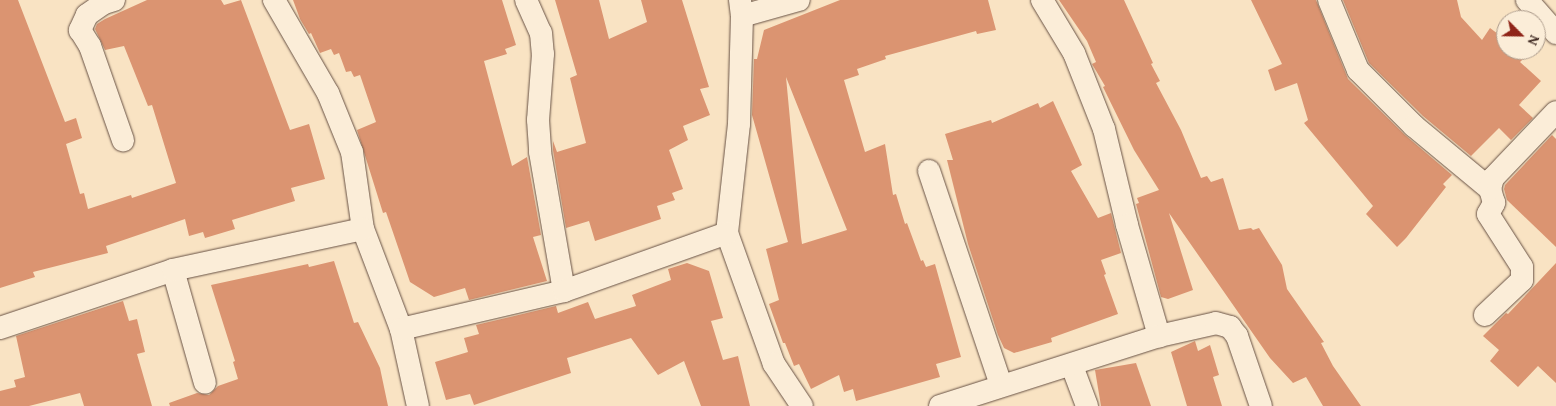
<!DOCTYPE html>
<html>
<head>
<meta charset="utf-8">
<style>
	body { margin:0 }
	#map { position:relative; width:1556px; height:406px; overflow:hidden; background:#f9e3c3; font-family:"Gentium Book Plus",serif }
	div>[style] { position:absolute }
	.building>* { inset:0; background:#db9471 }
	.roads { filter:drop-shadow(0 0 1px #685245) drop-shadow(0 0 1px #685245) }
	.minor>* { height:22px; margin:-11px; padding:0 11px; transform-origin:11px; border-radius:11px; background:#fbedd8 }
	span { translate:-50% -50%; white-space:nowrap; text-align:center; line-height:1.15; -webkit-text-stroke:4px #fbedd8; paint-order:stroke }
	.north { position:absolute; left:1496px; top:10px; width:50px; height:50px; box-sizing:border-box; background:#fbedd8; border:1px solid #ad9c8c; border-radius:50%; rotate:113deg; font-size:14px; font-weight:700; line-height:20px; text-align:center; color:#38221b }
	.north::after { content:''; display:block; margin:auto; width:18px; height:22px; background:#8f2418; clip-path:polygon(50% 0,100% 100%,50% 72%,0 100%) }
</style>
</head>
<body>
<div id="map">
	<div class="building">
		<div style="clip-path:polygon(0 0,18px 0,65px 122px,76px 118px,82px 138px,66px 144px,80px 194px,84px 193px,88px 209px,131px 195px,132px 198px,176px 183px,152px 105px,148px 106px,124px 46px,105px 50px,95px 29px,97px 24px,105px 19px,147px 0,221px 0,224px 5px,241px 0,290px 130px,309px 124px,325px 179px,291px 188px,295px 201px,232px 220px,235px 229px,205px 238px,203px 232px,189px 236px,185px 219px,106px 246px,108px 253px,33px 272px,35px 277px,0 288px)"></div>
		<div style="clip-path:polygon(293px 0,502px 0,516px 45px,505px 49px,507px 54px,484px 61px,512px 166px,527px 157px,541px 235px,533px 237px,547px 281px,469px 300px,465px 288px,434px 297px,410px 282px,386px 212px,383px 213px,357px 130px,376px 122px,360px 75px,354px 77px,351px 71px,346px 72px,339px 53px,334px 55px,331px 49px,320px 53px,311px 33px,309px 34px,300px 19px)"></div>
		<div style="clip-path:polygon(555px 0,599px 0,609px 39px,647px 22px,641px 0,682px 0,709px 87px,700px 89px,710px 115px,683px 126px,688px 140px,669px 150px,683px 189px,672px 193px,675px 200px,657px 206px,661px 219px,595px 241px,589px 221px,566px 228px,553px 150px,553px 141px,557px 152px,586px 143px,570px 78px,577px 75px)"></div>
		<div style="clip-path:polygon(evenodd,840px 0,988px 0,996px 30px,977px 34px,976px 31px,885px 56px,886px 59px,857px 69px,859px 75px,844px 80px,865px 152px,885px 144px,893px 195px,896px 194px,905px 224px,907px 223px,921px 261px,923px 260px,926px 267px,935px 264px,961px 357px,936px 364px,940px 377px,856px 401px,853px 389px,844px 392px,839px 375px,811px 389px,799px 364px,794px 366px,785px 343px,783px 343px,769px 304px,779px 300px,766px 249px,788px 242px,752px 115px,754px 59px,757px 59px,764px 30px,840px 0,786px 77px,847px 230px,802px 244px,801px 237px,786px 77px)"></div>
		<div style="clip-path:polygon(1059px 0,1124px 0,1153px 63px,1151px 64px,1160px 81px,1156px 83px,1181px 130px,1201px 178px,1207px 176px,1211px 182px,1223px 178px,1239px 230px,1251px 228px,1253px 230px,1259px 228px,1282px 265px,1287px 289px,1324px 342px,1321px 343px,1333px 366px,1361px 406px,1323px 406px,1306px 377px,1293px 383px,1270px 358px,1169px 213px,1193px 290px,1168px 299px,1161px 297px,1136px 204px,1139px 203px,1137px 198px,1159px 190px,1134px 150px,1103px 87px,1105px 86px,1092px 64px,1096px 62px,1087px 41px)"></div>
		<div style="clip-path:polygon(1251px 0,1316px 0,1348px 79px,1405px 135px,1452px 175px,1443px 184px,1446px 187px,1406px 238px,1397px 247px,1366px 214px,1373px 206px,1304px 123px,1308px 120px,1297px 83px,1275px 91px,1268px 70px,1282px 64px)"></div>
		<div style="clip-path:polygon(1343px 0,1457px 0,1461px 17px,1482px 40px,1490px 28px,1506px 40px,1506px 50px,1520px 50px,1527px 55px,1520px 62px,1541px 81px,1519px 105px,1533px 118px,1511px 140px,1499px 128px,1471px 156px,1423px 116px,1369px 63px)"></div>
		<div style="clip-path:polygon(1053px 101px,1082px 165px,1071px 171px,1098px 218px,1111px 213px,1121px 253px,1101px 260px,1106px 274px,1104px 275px,1118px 314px,1051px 338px,1052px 342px,1014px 353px,1004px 348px,998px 335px,968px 244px,947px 160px,953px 160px,945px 134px,991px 120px,992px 123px,1038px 103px,1040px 108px)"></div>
		<div style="clip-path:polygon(1552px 135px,1556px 139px,1556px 247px,1507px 200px,1504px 189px,1505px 185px)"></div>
		<div style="clip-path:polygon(334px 261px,354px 323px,358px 322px,380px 368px,388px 406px,170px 406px,169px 403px,197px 393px,209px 395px,218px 386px,238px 379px,233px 362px,235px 361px,211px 285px,308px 264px,309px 267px)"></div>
		<div style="clip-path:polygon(687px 263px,709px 271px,723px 318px,711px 321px,723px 360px,738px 356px,750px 406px,701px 406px,684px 361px,658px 375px,631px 338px,567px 358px,571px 373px,474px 405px,470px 394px,446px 400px,435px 362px,468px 352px,464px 338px,479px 334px,476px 325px,556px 306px,558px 313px,588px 302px,595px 319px,636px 306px,632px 295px,671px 280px,668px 269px)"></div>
		<div style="clip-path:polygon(1556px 263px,1556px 383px,1538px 366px,1518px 387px,1490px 361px,1499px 350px,1483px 336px,1506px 313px,1508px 314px)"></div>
		<div style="clip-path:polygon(123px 301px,129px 321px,137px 319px,145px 352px,137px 354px,152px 406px,84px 406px,80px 393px,29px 406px,0 406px,0 391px,16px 387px,14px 380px,25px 377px,16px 336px)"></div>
		<div style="clip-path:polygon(1195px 341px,1198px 351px,1210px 345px,1219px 375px,1213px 377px,1222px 406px,1187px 406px,1171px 352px)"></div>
		<div style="clip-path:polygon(1136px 363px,1151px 406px,1101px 406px,1095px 370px)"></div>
	</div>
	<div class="roads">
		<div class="minor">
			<div style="left:114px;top:0;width:10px;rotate:163deg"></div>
			<div style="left:104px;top:3px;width:21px;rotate:145deg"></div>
			<div style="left:87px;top:15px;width:17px;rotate:115deg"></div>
			<div style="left:80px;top:30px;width:19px;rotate:58deg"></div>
			<div style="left:90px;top:46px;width:100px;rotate:70.7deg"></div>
			<div style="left:274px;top:0;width:108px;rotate:59.9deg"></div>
			<div style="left:328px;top:93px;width:64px;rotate:67.9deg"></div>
			<div style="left:352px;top:152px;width:78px;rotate:81.9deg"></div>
			<div style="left:363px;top:229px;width:107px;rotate:69.2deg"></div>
			<div style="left:401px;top:329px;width:79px;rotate:77.6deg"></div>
			<div style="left:526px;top:0;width:36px;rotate:66deg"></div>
			<div style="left:541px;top:33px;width:21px;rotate:85deg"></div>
			<div style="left:543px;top:54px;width:66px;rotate:94.3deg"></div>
			<div style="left:538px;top:120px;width:32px;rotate:86deg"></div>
			<div style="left:540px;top:152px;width:141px;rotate:80.2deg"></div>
			<div style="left:740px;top:0;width:16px;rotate:83deg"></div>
			<div style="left:742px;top:16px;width:108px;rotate:91.6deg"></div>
			<div style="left:739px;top:124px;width:110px;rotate:96.3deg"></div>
			<div style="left:727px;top:233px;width:139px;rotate:70.3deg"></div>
			<div style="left:774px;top:364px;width:50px;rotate:56.3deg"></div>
			<div style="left:1042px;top:0;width:62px;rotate:58.9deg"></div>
			<div style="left:1074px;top:53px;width:82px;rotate:68.5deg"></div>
			<div style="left:1104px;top:129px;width:99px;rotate:76.5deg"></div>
			<div style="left:1127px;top:225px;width:116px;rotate:73.9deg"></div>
			<div style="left:1329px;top:0;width:76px;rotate:67.5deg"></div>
			<div style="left:1358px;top:70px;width:79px;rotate:45deg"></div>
			<div style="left:1414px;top:126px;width:99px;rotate:39.7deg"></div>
			<div style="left:1527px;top:0;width:44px;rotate:48.7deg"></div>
			<div style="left:742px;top:16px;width:59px;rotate:-15.7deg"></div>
			<div style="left:929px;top:171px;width:226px;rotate:71.4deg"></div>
			<div style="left:173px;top:270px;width:117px;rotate:74.2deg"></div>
			<div style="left:1485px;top:315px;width:51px;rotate:-43.4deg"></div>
			<div style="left:1522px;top:280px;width:13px;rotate:-90deg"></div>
			<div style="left:1522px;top:267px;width:63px;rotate:-122.7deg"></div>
			<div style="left:1488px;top:214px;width:13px;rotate:-61deg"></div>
			<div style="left:1494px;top:203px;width:15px;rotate:-106deg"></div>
			<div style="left:1490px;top:189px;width:11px;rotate:-75deg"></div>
			<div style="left:1493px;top:178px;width:91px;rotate:-46.3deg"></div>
			<div style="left:0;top:328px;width:182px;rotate:-18.5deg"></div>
			<div style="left:173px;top:270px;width:194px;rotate:-12.2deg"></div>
			<div style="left:401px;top:329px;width:167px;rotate:-13.1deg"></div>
			<div style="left:564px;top:291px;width:173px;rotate:-19.6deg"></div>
			<div style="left:1072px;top:366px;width:43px;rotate:69.4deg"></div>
			<div style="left:940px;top:406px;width:230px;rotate:-17.7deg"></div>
			<div style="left:1159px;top:336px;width:58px;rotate:-12.8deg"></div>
			<div style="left:1216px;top:323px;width:15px;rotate:16deg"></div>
			<div style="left:1230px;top:327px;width:11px;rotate:52deg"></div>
			<div style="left:1237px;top:336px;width:74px;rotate:71.1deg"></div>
		</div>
	</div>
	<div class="north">N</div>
</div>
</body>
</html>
